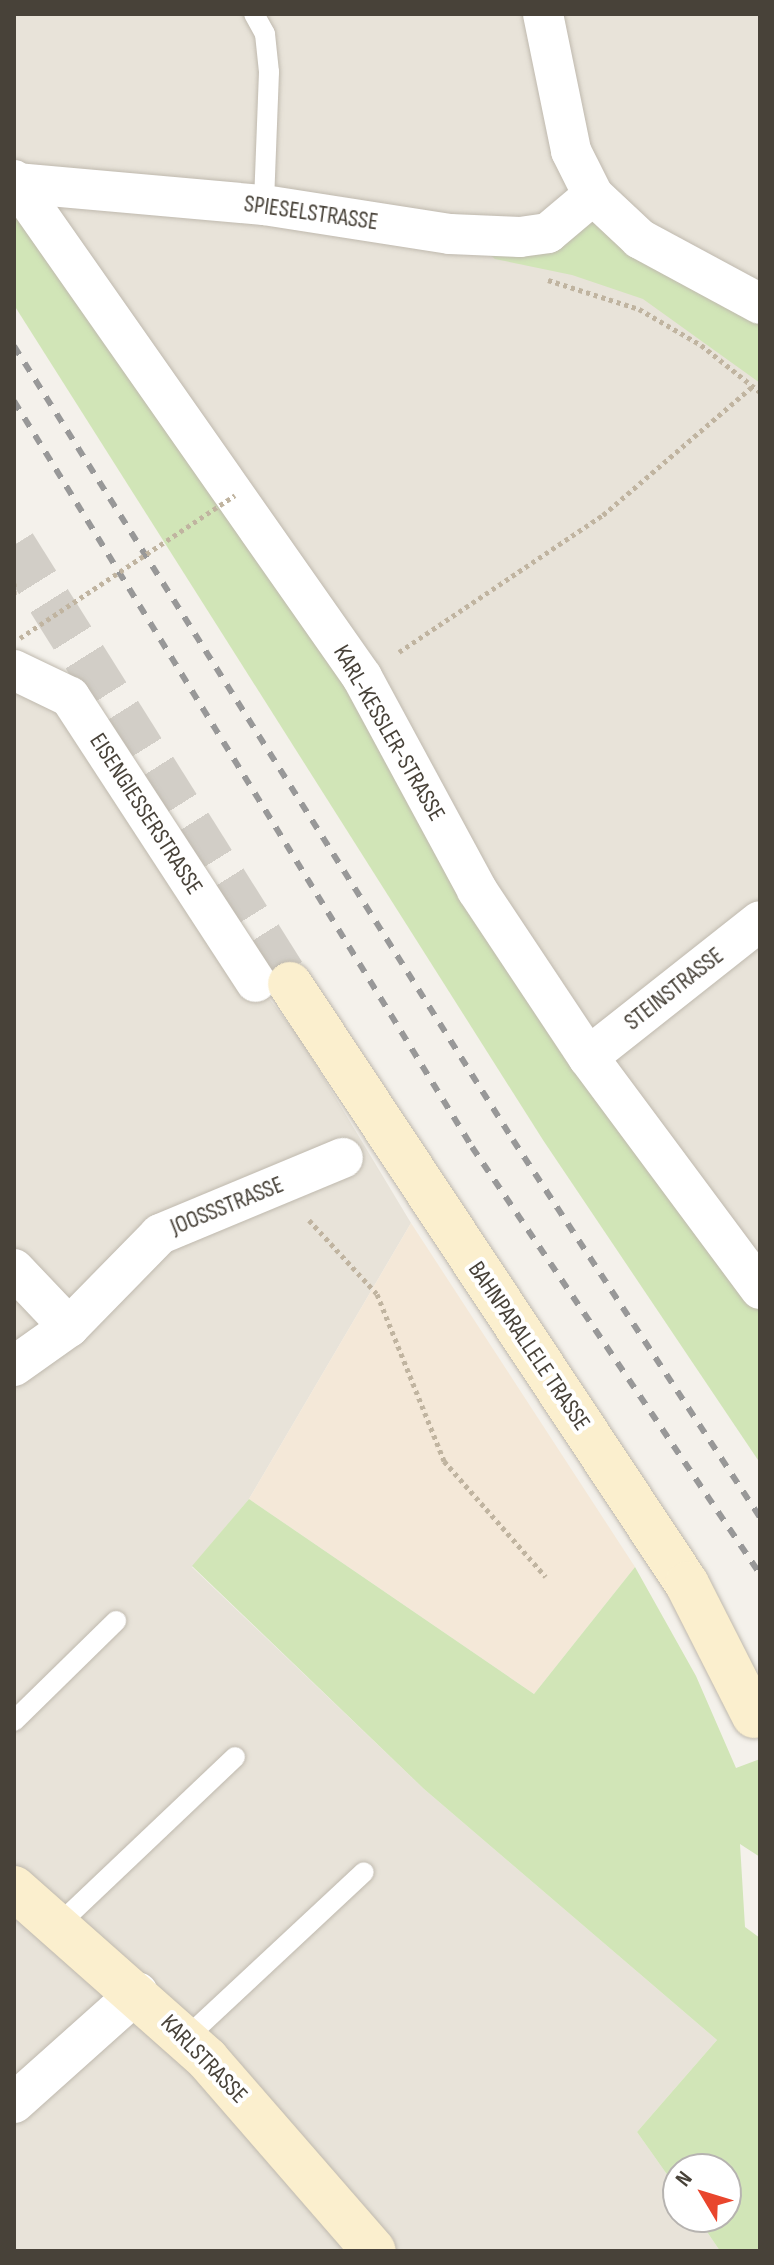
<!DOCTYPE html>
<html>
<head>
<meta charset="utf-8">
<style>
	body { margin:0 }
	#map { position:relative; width:774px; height:2265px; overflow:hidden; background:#f4f1eb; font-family:"Sofia Sans Condensed",sans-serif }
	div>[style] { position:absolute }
	.residential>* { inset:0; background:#e8e3d9 }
	.commercial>* { inset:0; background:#f4e8d8 }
	.green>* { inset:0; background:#d1e5b7 }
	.secondary-tunnel>* { height:44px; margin-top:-22px; transform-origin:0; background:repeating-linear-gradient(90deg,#d2cec7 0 44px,transparent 0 66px) }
	.path>* { height:5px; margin-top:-2.5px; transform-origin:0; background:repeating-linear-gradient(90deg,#c0b4a0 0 4px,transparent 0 8px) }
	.roads { filter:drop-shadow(0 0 2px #bfb9ae) drop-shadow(0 0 2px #bfb9ae) }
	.lane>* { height:20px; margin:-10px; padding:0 10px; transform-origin:10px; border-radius:10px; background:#fff }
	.street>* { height:40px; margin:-20px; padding:0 20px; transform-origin:20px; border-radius:20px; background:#fff }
	.secondary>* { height:44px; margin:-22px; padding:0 22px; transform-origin:22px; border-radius:22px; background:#fbefce }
	.rail>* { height:6px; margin-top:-3px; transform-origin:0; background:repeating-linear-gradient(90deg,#989898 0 10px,transparent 0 20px) }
	.path-bridge>* { height:5px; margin-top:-2.5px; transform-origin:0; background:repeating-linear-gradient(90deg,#c0b4a0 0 4px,transparent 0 8px) }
	span { translate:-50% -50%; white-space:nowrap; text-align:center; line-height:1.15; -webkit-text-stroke:8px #fff; paint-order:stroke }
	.street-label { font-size:24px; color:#484239 }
	.frame { position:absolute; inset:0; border:16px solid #484239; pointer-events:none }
	.north { position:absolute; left:662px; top:2153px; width:80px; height:80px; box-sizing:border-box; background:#fff; border:2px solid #b6b3b0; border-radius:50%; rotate:308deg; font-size:22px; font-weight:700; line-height:32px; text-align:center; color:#484239 }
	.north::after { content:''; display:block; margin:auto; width:28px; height:36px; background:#e9462d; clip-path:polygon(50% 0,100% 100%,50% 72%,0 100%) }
</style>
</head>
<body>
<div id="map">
	<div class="residential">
		<div style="clip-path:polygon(14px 14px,760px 14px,760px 1276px,598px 1060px,14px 166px)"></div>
		<div style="clip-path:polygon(14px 670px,70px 697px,256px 982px,299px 1037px,411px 1223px,249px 1499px,192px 1567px,424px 1789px,717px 2040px,637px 2132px,678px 2190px,678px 2217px,697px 2217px,720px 2251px,14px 2251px)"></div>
	</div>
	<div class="commercial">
		<div style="clip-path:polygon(411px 1223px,635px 1567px,534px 1694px,249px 1499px)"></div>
	</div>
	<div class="green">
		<div style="clip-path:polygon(14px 194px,760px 1301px,760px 1463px,543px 1140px,14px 305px)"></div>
		<div style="clip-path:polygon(592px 208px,633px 247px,760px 325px,760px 383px,643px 299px,572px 275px,495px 259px,477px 244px)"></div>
		<div style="clip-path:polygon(249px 1499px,534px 1694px,635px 1567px,696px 1676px,736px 1768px,760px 1759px,760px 1857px,740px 1844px,745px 1927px,760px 1938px,760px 2251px,720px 2251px,697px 2217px,726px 2217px,726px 2169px,678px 2169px,678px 2190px,637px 2132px,717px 2040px,424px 1789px,192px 1566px)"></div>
	</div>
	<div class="secondary-tunnel">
		<div style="left:14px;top:545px;width:519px;rotate:57.84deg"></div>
	</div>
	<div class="path">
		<div style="left:548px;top:280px;width:96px;rotate:17.7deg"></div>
		<div style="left:639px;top:309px;width:72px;rotate:30.1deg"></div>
		<div style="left:701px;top:345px;width:75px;rotate:38.5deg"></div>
		<div style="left:14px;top:583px;width:13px;rotate:90deg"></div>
		<div style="left:399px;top:652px;width:246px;rotate:-33.9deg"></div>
		<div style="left:603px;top:515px;width:198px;rotate:-40.7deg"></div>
		<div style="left:309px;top:1220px;width:100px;rotate:47.4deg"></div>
		<div style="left:377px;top:1294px;width:180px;rotate:68.1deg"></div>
		<div style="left:444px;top:1461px;width:154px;rotate:48.7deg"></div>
	</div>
	<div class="roads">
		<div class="lane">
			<div style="left:254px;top:14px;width:23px;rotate:61deg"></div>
			<div style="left:265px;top:34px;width:38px;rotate:84deg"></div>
			<div style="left:269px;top:72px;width:133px;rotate:92.2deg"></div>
			<div style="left:14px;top:1721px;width:143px;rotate:-44.4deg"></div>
			<div style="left:58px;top:1925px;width:244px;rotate:-43.5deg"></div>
			<div style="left:186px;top:2038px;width:243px;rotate:-43deg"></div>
		</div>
		<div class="street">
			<div style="left:543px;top:14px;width:140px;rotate:78.4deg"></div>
			<div style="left:571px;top:151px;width:49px;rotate:63.4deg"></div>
			<div style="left:593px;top:195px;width:64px;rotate:43.1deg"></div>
			<div style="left:640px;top:239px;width:136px;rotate:28.4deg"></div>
			<div style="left:14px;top:180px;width:607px;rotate:55deg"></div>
			<div style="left:362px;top:677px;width:242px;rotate:61.6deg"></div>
			<div style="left:477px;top:890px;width:201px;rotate:56.4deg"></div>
			<div style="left:588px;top:1057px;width:289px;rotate:53.4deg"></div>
			<div style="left:16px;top:183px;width:249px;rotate:5.1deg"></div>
			<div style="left:264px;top:205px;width:188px;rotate:8.9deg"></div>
			<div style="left:450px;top:234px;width:70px;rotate:2.5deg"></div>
			<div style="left:520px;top:237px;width:28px;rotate:-8deg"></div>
			<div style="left:548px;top:233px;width:59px;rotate:-40.2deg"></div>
			<div style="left:14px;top:670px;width:62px;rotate:25.7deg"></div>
			<div style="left:70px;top:697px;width:340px;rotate:56.9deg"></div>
			<div style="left:588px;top:1057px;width:219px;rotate:-38.3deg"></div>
			<div style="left:14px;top:1269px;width:80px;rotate:46.5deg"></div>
			<div style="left:14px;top:1366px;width:67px;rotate:-35.3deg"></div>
			<div style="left:69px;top:1327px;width:130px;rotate:-45.6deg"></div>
			<div style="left:160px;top:1234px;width:198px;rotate:-22.6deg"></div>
			<div style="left:14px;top:2103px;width:166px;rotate:-41.8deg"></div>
		</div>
		<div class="secondary">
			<div style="left:290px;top:984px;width:719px;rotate:56.51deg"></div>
			<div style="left:687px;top:1584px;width:148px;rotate:63.1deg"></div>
			<div style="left:14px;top:1888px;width:258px;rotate:41.5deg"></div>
			<div style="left:207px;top:2059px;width:254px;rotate:49deg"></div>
		</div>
	</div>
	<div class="rail">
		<div style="left:14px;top:346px;width:938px;rotate:57.85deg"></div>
		<div style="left:513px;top:1140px;width:452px;rotate:56.8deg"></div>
		<div style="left:14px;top:401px;width:875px;rotate:58.45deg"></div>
		<div style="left:472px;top:1147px;width:515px;rotate:56deg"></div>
	</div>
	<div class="path-bridge">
		<div style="left:20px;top:638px;width:258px;rotate:-33.6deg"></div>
	</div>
	<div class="street-label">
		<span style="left:311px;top:213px;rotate:8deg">SPIESELSTRASSE</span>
		<span style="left:389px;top:733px;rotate:60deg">KARL-KESSLER-STRASSE</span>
		<span style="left:146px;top:814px;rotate:57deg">EISENGIESSERSTRASSE</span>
		<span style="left:674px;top:989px;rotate:-38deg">STEINSTRASSE</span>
		<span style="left:227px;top:1206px;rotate:-22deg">JOOSSSTRASSE</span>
		<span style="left:529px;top:1346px;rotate:56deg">BAHNPARALLELE TRASSE</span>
		<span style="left:204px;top:2059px;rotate:46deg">KARLSTRASSE</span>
	</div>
	<div class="frame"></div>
	<div class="north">N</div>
</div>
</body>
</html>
